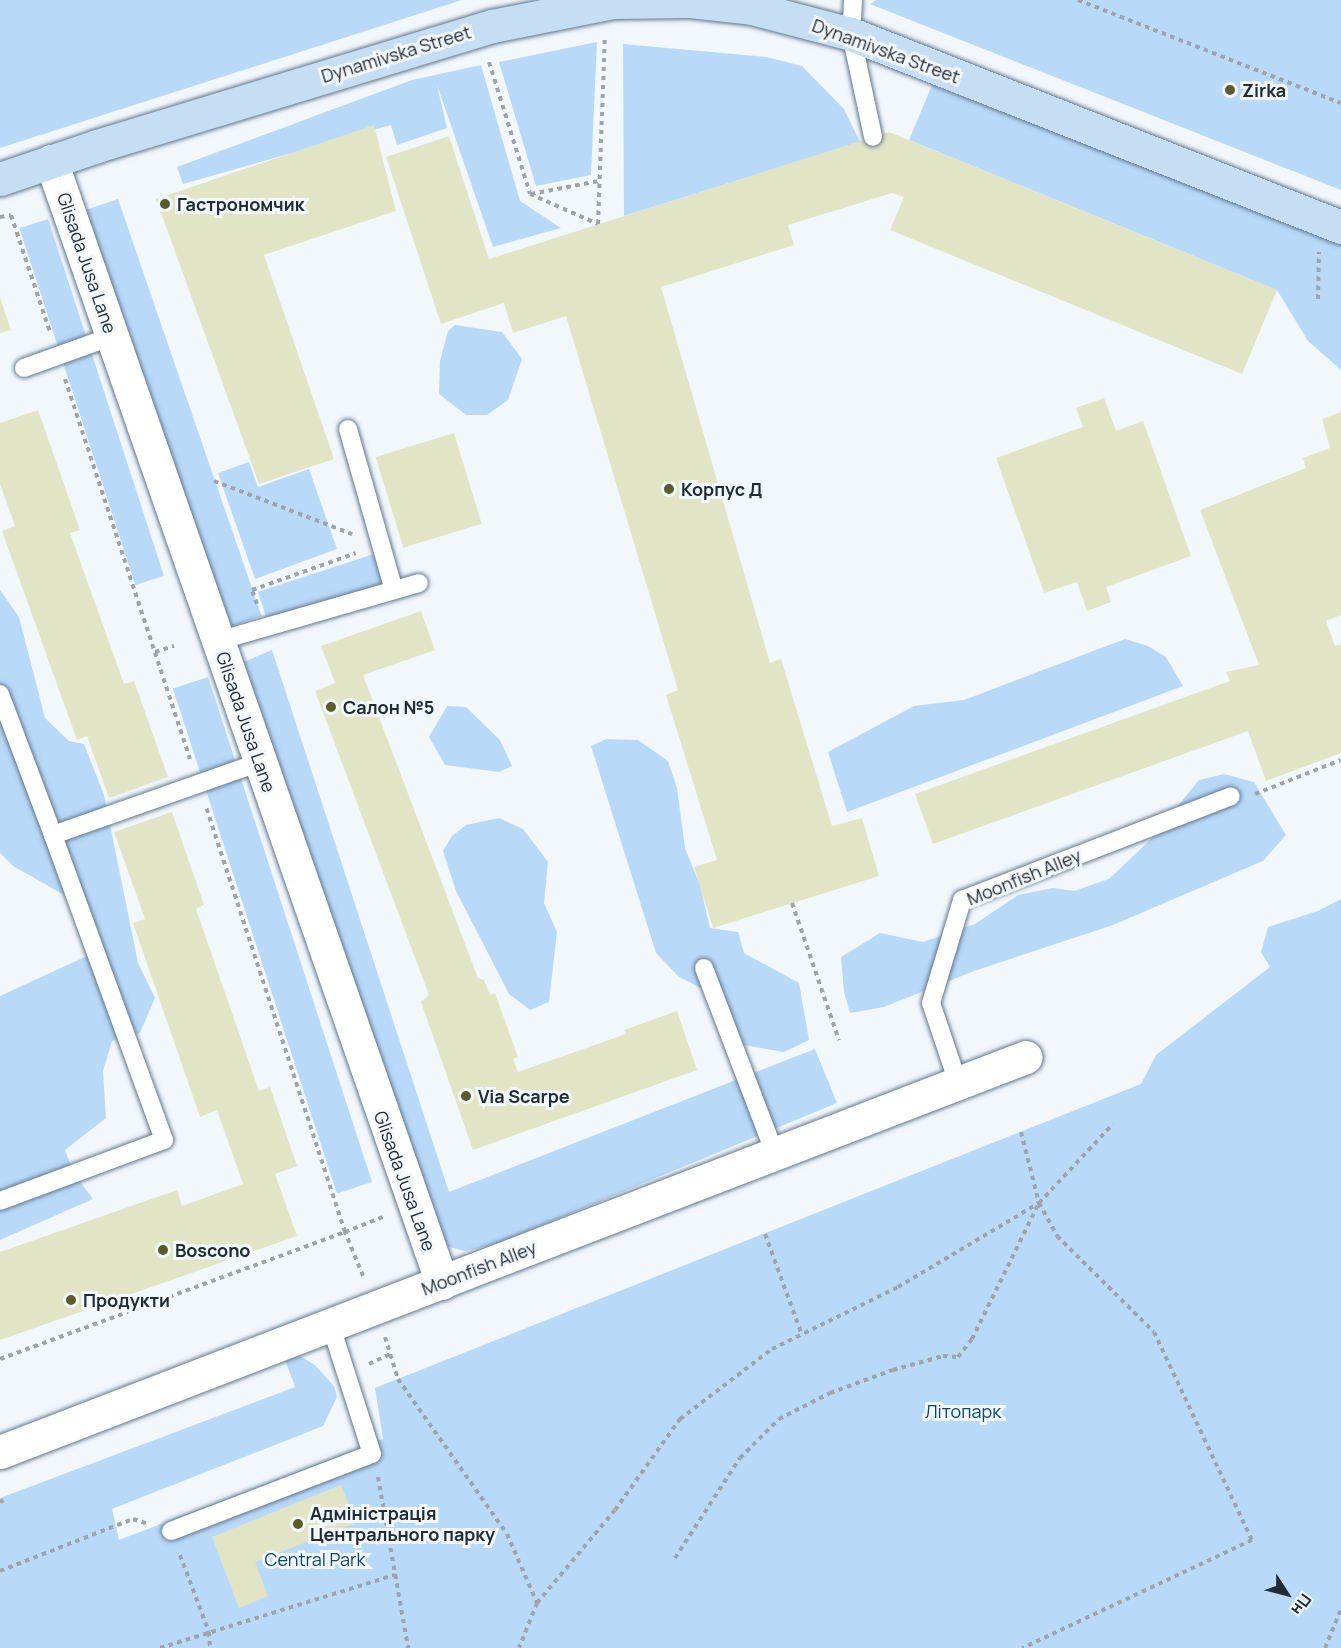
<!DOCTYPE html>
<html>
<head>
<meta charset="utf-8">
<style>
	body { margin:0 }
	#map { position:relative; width:1341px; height:1648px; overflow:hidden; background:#f2f7fc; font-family:Manrope,sans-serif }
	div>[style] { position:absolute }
	.green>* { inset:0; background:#b9d9f9; transform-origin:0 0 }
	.building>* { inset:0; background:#e2e5c5; transform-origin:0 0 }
	.path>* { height:4px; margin-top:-2px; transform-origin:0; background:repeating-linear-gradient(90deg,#9da4ab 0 4.5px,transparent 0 9px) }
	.roads { filter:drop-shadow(0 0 2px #60778d) drop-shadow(0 0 2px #60778d) }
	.lane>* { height:18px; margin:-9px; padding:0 9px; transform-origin:9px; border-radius:9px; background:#fff }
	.street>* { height:33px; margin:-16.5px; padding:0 16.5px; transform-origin:16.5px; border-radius:16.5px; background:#fff }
	.secondary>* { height:33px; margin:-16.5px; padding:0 16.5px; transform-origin:16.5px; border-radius:16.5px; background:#c5def4 }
	.dots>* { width:16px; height:16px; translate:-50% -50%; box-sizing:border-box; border:3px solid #f2f7fc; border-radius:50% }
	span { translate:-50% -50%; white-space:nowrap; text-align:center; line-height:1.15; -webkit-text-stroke:6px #f2f7fc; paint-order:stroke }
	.street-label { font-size:18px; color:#212b34 }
	.poi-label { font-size:18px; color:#212b34; font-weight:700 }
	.left { translate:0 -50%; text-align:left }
	.park-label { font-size:18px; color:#0a4573 }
	.north { position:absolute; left:1257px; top:1564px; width:60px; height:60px; -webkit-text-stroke:4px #f2f7fc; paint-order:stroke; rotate:126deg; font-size:16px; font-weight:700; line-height:24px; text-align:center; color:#212b34 }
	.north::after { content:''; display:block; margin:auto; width:21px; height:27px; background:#212b34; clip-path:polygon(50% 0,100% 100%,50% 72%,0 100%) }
</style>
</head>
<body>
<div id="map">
	<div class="green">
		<div style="clip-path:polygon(0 0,462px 0,0 148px)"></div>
		<div style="clip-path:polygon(876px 0,1341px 0,1341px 190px,870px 4px)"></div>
		<div style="clip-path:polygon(597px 42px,591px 175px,536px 186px,499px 62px)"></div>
		<div style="clip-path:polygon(623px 44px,766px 57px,802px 66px,844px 109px,860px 142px,624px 216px)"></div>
		<div style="clip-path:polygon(481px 65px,520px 201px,561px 228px,493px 247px,437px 85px,447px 128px,397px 145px,391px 125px,183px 184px,177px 167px,412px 80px)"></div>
		<div style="clip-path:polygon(932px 85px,1341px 241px,1341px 370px,1308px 341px,1277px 290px,909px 140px)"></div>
		<div style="left:118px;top:199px;width:441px;height:38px;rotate:71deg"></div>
		<div style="left:48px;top:219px;width:375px;height:30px;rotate:72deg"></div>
		<div style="clip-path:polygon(455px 325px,502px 332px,522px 359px,508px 400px,487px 415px,466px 415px,439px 394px,440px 361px,448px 331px)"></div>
		<div style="clip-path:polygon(249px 462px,258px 487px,309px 469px,337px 549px,255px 579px,218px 473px)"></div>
		<div style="left:374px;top:554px;width:32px;height:122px;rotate:72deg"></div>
		<div style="clip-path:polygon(0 590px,19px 617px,45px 718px,69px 741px,84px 744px,104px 795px,138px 963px,155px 998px,140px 1033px,112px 1041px,103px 1071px,106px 1118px,65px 1150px,74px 1173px,93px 1199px,0 1240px,0 996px,89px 955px,66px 896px,13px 866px,0 853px)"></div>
		<div style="clip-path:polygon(1125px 639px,1148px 646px,1166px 657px,1183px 686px,847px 812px,828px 752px,914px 706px,964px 700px)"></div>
		<div style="clip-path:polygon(272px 650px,449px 1192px,815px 1049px,837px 1103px,499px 1243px,466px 1251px,440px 1245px,241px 663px)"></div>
		<div style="left:208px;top:677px;width:531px;height:37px;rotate:72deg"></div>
		<div style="clip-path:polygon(447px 706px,466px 707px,500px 740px,512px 766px,499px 772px,445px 765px,429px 737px)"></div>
		<div style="clip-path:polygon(606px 739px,638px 740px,668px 761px,677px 788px,685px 848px,700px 885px,710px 928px,738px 932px,744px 953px,799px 983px,809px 1040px,784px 1052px,737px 1044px,719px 997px,679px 977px,656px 953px,591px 746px)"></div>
		<div style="clip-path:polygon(1224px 774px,1254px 782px,1286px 835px,1263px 861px,1113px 925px,974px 971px,884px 1007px,850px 1013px,844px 992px,841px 957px,880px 933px,923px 942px,975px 924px,1018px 895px,1053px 888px,1074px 891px,1109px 879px,1150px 840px,1199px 780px)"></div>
		<div style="clip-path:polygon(499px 818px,523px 829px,548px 862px,544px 903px,557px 932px,549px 1002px,530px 1010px,509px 994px,456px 891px,443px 851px,452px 836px,466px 825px)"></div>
		<div style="clip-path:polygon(1341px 899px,1341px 1648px,0 1648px,0 1498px,295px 1387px,284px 1357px,300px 1356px,315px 1365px,334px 1386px,337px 1397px,323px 1426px,112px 1509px,119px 1540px,383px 1439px,375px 1388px,1141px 1084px,1156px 1055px,1270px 967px,1261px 952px,1268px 927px,1318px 911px)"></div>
	</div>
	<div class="building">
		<div style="clip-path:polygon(374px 125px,396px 211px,264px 255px,334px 459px,259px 484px,156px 199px)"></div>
		<div style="clip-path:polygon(889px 132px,1277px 290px,1242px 374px,890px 230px,904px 197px,892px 193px,788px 225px,794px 245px,661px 287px,770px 663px,781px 659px,832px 826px,862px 818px,879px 876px,713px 928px,694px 867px,717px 860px,666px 695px,678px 690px,566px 316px,513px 333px,504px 303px,441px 324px,386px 157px,449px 136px,489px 259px)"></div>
		<div style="clip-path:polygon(0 298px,11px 330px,0 333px)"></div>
		<div style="clip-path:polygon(1104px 398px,1116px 431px,1143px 421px,1191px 556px,1106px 587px,1111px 602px,1087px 611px,1077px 582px,1044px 593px,996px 458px,1083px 427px,1076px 408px)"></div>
		<div style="clip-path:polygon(38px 410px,80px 530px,70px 533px,124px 684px,134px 681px,168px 777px,109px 798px,87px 736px,77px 740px,2px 531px,15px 526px,0 484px,0 423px)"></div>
		<div style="clip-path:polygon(1341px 412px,1341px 615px,1326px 621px,1335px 646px,1341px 644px,1341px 753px,1266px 781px,1248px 731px,933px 844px,915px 794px,1230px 681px,1226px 672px,1259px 665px,1200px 510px,1306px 468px,1303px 458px,1330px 448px,1322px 419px)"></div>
		<div style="left:454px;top:433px;width:95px;height:82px;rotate:73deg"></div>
		<div style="clip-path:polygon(421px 611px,435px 650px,363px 675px,478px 978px,484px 980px,490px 995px,495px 993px,518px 1057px,513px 1059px,518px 1072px,626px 1034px,624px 1030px,677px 1011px,697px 1070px,473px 1150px,421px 1002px,429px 995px,315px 691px,335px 683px,321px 646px)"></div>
		<div style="clip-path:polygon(172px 812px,204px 905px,196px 909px,259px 1091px,270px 1087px,297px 1166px,275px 1174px,297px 1236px,0 1340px,0 1252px,177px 1190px,182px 1206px,243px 1184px,217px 1110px,200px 1117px,133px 923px,145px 919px,114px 832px)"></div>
		<div style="clip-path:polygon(341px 1485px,356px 1523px,255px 1562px,268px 1596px,239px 1608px,212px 1537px)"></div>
	</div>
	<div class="path">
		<div style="left:1078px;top:0;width:282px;rotate:21.4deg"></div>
		<div style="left:489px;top:62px;width:138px;rotate:72.7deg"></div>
		<div style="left:530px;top:194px;width:74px;rotate:23.8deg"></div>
		<div style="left:598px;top:224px;width:188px;rotate:-87.9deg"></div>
		<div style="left:531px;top:194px;width:69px;rotate:-10.8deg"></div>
		<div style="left:0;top:217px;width:11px;rotate:-10deg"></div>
		<div style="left:11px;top:215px;width:123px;rotate:71.6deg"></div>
		<div style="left:1318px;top:299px;width:47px;rotate:-88.8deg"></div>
		<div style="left:65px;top:379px;width:400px;rotate:71.8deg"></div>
		<div style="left:214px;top:481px;width:148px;rotate:21deg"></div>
		<div style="left:257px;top:604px;width:15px;rotate:-110deg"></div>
		<div style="left:252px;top:590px;width:110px;rotate:-19.6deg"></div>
		<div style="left:155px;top:652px;width:20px;rotate:-18deg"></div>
		<div style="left:1255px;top:794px;width:92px;rotate:-21.6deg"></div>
		<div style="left:792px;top:903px;width:145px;rotate:71.1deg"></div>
		<div style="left:1021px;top:1132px;width:73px;rotate:75.8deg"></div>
		<div style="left:1039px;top:1203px;width:38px;rotate:61deg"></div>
		<div style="left:1057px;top:1236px;width:136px;rotate:44.7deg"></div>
		<div style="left:1154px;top:1332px;width:230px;rotate:64.8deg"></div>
		<div style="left:1252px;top:1540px;width:254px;rotate:154.8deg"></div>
		<div style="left:765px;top:1234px;width:108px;rotate:69.9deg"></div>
		<div style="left:363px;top:1276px;width:48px;rotate:-112.2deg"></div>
		<div style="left:345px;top:1232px;width:41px;rotate:-21.5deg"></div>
		<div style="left:385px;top:1337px;width:44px;rotate:72.8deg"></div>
		<div style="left:398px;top:1379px;width:189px;rotate:54.9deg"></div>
		<div style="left:507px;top:1534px;width:75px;rotate:66.5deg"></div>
		<div style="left:537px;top:1603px;width:48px;rotate:111.8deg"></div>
		<div style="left:0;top:1359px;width:368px;rotate:-20.2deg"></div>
		<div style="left:345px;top:1232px;width:448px;rotate:-108.1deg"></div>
		<div style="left:369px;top:1364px;width:23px;rotate:-25deg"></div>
		<div style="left:378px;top:1477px;width:174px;rotate:80deg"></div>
		<div style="left:0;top:1502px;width:4px;rotate:-27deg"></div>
		<div style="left:180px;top:1555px;width:82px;rotate:69.4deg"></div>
		<div style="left:209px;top:1632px;width:16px;rotate:86deg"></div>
		<div style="left:675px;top:1558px;width:119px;rotate:-57deg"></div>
		<div style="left:740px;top:1458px;width:55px;rotate:-45deg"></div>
		<div style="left:779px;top:1419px;width:57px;rotate:-27deg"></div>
		<div style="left:830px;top:1393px;width:67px;rotate:-20.1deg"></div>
		<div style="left:893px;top:1370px;width:52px;rotate:-15.6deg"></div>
		<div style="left:943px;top:1356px;width:15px;rotate:4deg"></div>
		<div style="left:958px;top:1357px;width:23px;rotate:-52deg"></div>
		<div style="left:972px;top:1339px;width:152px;rotate:-63.8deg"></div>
		<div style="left:1039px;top:1203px;width:108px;rotate:-46.9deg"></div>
		<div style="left:0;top:1571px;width:143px;rotate:-21.4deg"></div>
		<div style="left:133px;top:1519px;width:16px;rotate:18deg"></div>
		<div style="left:537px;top:1603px;width:121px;rotate:-50deg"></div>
		<div style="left:615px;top:1510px;width:112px;rotate:-54.5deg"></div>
		<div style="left:680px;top:1419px;width:116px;rotate:-37.3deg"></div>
		<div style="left:772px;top:1349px;width:140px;rotate:-26.2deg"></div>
		<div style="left:898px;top:1287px;width:164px;rotate:-30.8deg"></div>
		<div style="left:160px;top:1648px;width:246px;rotate:-17.3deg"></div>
		<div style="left:1325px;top:1648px;width:42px;rotate:-67.7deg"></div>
	</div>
	<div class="roads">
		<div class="lane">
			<div style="left:853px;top:0;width:34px;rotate:93deg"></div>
			<div style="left:851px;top:34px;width:105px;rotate:77.9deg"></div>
			<div style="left:24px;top:368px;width:95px;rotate:-19.8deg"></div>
			<div style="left:348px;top:429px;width:167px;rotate:74.1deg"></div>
			<div style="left:218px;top:641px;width:209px;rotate:-16.1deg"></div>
			<div style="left:0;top:694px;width:151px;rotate:69.4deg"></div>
			<div style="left:53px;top:835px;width:219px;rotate:-19.4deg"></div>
			<div style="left:704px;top:968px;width:199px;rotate:69.1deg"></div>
			<div style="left:958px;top:1083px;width:84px;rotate:-108.6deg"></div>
			<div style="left:931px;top:1003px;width:108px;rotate:-73.2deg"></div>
			<div style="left:962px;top:900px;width:288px;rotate:-21.1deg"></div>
			<div style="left:0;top:1201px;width:175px;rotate:-20.4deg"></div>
			<div style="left:164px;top:1140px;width:325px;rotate:-110deg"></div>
			<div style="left:171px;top:1531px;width:215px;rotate:-21deg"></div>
			<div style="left:372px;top:1454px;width:134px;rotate:-107.8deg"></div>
		</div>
		<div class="street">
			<div style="left:51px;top:161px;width:1188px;rotate:70.79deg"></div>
			<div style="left:0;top:1452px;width:1099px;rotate:-21.06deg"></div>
		</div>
		<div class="secondary">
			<div style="left:0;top:179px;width:102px;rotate:-18.8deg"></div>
			<div style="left:97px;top:146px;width:413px;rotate:-16.9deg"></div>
			<div style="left:492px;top:26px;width:123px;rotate:-11.2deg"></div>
			<div style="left:613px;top:2px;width:77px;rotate:-0.7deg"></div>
			<div style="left:690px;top:1px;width:62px;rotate:6.4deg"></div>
			<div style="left:752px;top:8px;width:102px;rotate:14.7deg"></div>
			<div style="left:851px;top:34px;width:527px;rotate:21.5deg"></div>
		</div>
	</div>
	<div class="dots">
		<div style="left:1230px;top:90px;background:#5a5d2b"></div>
		<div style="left:165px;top:204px;background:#5a5d2b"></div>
		<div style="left:669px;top:489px;background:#5a5d2b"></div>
		<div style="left:331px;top:707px;background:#5a5d2b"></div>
		<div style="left:466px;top:1096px;background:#5a5d2b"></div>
		<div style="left:163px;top:1250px;background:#5a5d2b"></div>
		<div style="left:71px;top:1300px;background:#5a5d2b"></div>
		<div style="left:298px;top:1524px;background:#5a5d2b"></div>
	</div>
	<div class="street-label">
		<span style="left:886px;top:51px;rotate:20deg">Dynamivska Street</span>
		<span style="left:396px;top:54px;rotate:-17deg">Dynamivska Street</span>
		<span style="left:87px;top:263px;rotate:71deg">Glisada Jusa Lane</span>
		<span style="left:246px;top:722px;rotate:71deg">Glisada Jusa Lane</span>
		<span style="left:1024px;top:877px;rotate:-22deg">Moonfish Alley</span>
		<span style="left:405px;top:1181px;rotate:70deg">Glisada Jusa Lane</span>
		<span style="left:479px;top:1268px;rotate:-21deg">Moonfish Alley</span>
	</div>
	<div class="poi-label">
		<span class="left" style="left:1242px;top:90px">Zirka</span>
		<span class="left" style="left:177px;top:204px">Гастрономчик</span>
		<span class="left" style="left:681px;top:489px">Корпус Д</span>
		<span class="left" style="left:343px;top:707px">Салон №5</span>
		<span class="left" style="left:478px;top:1096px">Via Scarpe</span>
		<span class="left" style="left:175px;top:1250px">Boscono</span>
		<span class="left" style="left:83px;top:1300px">Продукти</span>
		<span class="left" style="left:310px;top:1524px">Адміністрація<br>Центрального парку</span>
	</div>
	<div class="park-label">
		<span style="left:963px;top:1411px">Літопарк</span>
		<span style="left:315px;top:1559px">Central Park</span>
	</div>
	<div class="north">Пн</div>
</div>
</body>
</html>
